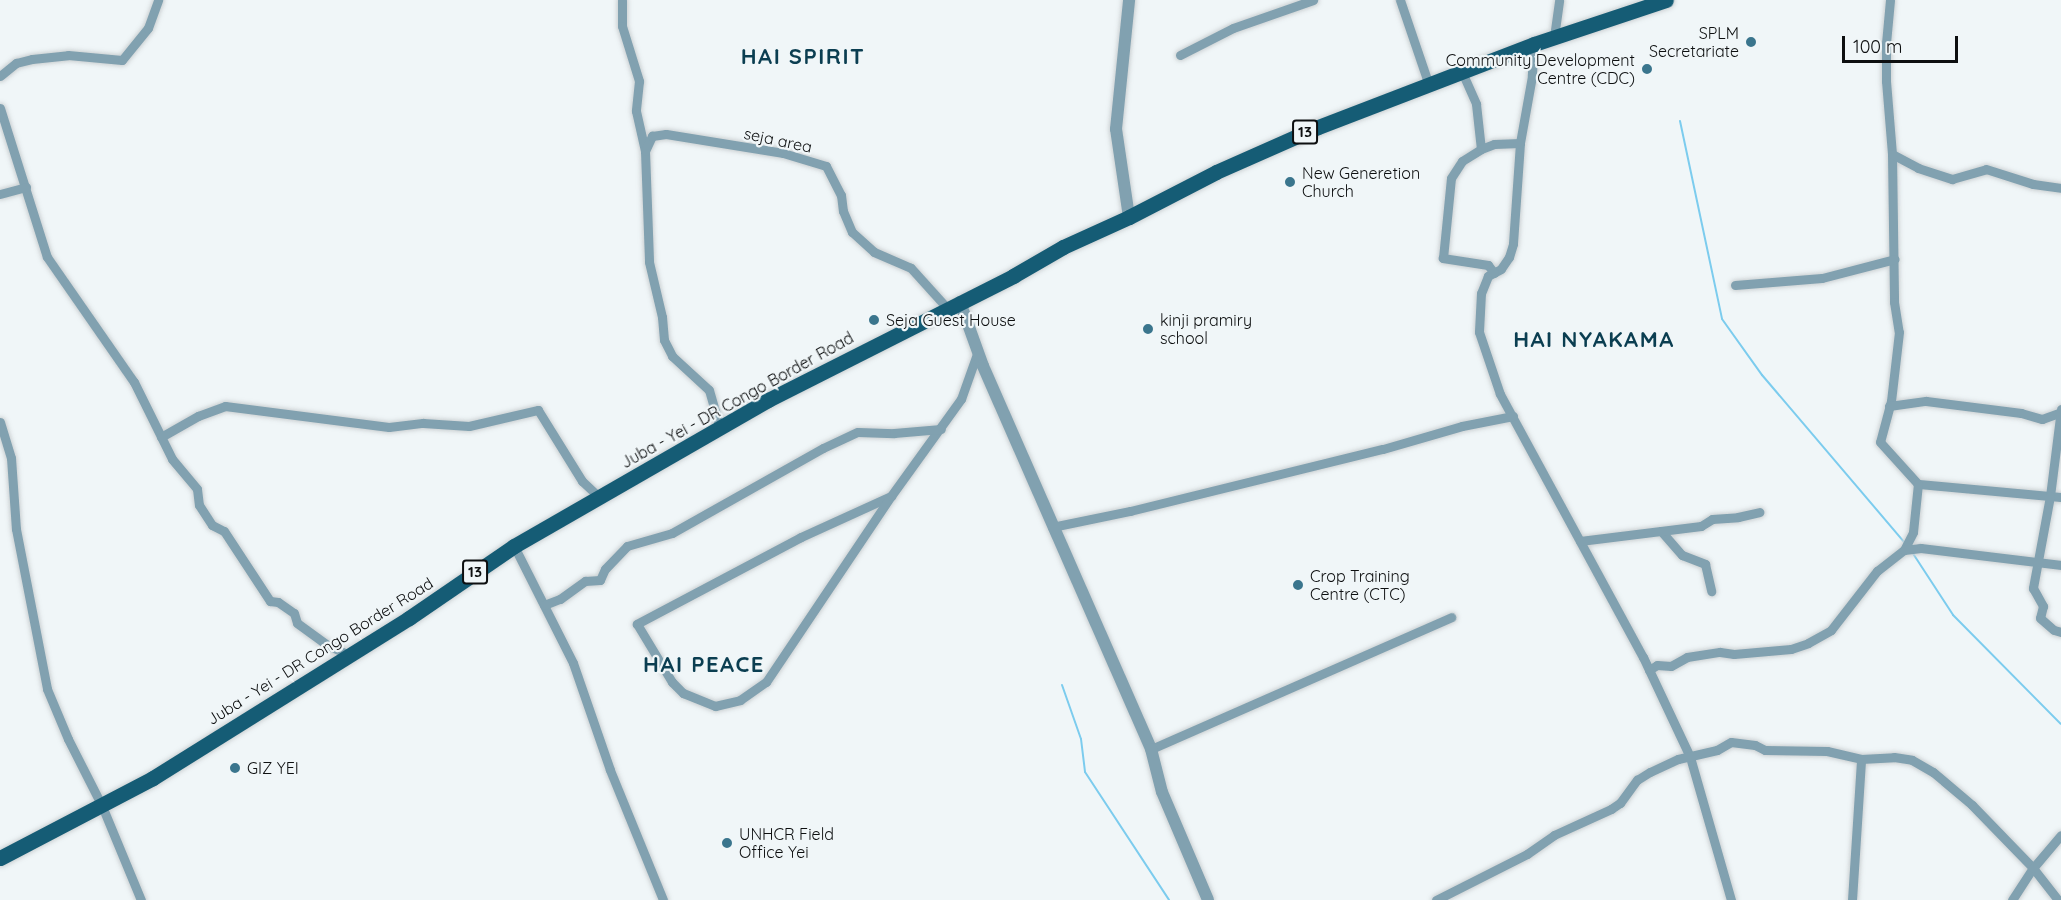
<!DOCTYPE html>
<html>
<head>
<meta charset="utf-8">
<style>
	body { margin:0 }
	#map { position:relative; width:2061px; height:900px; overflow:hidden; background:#f0f6f8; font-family:Quicksand,sans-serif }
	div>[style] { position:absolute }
	.stream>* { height:2px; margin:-1px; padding:0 1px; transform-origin:1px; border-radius:1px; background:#7cccee }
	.roads { filter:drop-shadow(0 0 2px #ccd1d3) drop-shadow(0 0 2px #ccd1d3) }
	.minor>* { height:9px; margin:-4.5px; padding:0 4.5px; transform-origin:4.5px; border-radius:4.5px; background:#81a1b0 }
	.tertiary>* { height:12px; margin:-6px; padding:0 6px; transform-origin:6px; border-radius:6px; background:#81a1b0 }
	.primary>* { height:15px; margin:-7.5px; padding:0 7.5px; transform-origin:7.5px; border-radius:7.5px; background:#155c75 }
	.dots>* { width:16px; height:16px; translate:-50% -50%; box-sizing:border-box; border:3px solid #f0f6f8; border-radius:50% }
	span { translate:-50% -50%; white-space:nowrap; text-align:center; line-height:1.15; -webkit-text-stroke:4.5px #f0f6f8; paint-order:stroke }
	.shield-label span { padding:2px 4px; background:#f0f6f8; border:2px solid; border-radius:4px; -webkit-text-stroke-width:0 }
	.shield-label { font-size:15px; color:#0d0f10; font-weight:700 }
	.poi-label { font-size:16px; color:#0d0f10 }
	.right { translate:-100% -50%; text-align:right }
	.left { translate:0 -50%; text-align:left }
	.street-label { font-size:16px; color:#0d0f10 }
	.district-label { font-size:22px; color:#0b3e51; font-weight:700; letter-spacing:1.5px }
	.scale { position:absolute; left:1842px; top:36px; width:116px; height:27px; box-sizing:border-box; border:3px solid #0d0f10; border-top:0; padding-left:8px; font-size:18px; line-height:21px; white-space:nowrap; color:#0d0f10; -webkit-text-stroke:4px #f0f6f8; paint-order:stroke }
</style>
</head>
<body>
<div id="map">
	<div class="stream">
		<div style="left:1680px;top:121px;width:202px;rotate:78deg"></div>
		<div style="left:1722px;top:319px;width:69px;rotate:54.5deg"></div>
		<div style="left:1762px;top:375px;width:221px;rotate:49.6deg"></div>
		<div style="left:1912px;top:552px;width:75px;rotate:56.9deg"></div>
		<div style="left:1953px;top:615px;width:153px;rotate:45.3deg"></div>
		<div style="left:1062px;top:685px;width:57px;rotate:70.6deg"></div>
		<div style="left:1081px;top:739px;width:33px;rotate:83deg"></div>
		<div style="left:1085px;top:772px;width:153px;rotate:56.7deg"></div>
	</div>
	<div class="roads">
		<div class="minor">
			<div style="left:622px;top:0;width:26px;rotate:90deg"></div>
			<div style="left:622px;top:26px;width:58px;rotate:72.8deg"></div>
			<div style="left:639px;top:81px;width:30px;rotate:96deg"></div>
			<div style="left:636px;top:111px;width:41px;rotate:77.3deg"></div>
			<div style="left:645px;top:151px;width:111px;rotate:87.9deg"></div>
			<div style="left:649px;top:262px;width:57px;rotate:76.7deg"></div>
			<div style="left:662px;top:317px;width:23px;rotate:85deg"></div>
			<div style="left:664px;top:340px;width:18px;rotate:63deg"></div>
			<div style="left:672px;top:356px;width:50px;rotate:42.6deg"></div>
			<div style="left:709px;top:390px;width:32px;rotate:74deg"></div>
			<div style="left:718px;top:421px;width:7px;rotate:56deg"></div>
			<div style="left:1400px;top:0;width:90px;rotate:71.2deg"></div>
			<div style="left:1890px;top:0;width:43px;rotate:95.3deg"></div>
			<div style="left:1886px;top:43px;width:38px;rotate:90deg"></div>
			<div style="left:1886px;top:81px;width:73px;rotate:85.3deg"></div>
			<div style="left:1892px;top:154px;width:148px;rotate:89.2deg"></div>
			<div style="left:1894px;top:302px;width:30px;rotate:81deg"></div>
			<div style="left:1899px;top:332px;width:69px;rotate:96.6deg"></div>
			<div style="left:1891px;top:401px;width:42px;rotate:105deg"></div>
			<div style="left:1880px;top:442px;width:57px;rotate:47.9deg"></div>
			<div style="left:1918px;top:484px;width:144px;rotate:5.2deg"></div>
			<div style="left:1554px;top:37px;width:37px;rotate:-82deg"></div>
			<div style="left:1534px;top:44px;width:32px;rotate:94deg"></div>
			<div style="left:1532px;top:76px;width:68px;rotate:100.2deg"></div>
			<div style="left:1520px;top:143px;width:101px;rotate:94deg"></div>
			<div style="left:1513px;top:244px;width:14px;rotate:107deg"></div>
			<div style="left:1509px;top:257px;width:14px;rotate:124deg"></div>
			<div style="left:1501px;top:269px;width:15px;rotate:152deg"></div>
			<div style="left:1488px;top:276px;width:18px;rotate:112deg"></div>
			<div style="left:1481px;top:293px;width:39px;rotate:93deg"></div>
			<div style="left:1479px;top:332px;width:65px;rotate:71.3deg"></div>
			<div style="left:1500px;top:394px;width:299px;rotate:61.5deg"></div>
			<div style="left:1643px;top:657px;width:110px;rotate:64.8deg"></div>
			<div style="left:1690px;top:757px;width:149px;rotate:74deg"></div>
			<div style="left:1180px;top:55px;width:59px;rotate:-27deg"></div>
			<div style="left:1233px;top:28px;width:85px;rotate:-19.3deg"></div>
			<div style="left:1462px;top:72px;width:35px;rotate:66deg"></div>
			<div style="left:1476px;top:104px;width:45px;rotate:83.7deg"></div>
			<div style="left:0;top:76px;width:21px;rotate:-39deg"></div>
			<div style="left:16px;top:63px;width:16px;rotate:-14deg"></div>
			<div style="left:32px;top:59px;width:36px;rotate:-6deg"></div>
			<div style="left:68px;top:55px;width:54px;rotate:5.3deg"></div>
			<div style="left:122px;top:60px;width:41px;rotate:-50.9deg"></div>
			<div style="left:148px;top:28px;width:30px;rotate:-70deg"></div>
			<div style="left:0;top:108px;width:156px;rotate:72.5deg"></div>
			<div style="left:47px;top:257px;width:152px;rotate:55.2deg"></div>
			<div style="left:134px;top:382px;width:86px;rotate:63.7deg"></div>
			<div style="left:172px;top:459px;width:39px;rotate:50deg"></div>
			<div style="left:197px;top:489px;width:16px;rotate:83deg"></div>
			<div style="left:199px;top:505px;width:24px;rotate:57deg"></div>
			<div style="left:212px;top:525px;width:13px;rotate:27deg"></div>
			<div style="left:224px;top:531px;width:84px;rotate:56.7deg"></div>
			<div style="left:270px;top:601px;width:8px;rotate:7deg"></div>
			<div style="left:278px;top:602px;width:19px;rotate:35deg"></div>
			<div style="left:294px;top:613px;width:10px;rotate:73deg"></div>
			<div style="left:297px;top:623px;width:37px;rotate:36deg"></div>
			<div style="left:327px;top:645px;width:24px;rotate:24deg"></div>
			<div style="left:645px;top:151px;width:17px;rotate:-65deg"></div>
			<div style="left:652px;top:136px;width:14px;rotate:-8deg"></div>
			<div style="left:666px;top:134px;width:119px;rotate:9.2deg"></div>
			<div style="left:783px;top:153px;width:45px;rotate:16.8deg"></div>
			<div style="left:826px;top:166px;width:33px;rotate:63deg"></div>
			<div style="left:841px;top:195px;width:16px;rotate:83deg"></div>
			<div style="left:843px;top:211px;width:23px;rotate:67deg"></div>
			<div style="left:852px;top:232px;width:30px;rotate:42deg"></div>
			<div style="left:874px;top:252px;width:40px;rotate:23.4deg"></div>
			<div style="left:911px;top:268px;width:55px;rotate:47.9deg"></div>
			<div style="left:1892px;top:154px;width:30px;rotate:28deg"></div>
			<div style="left:1918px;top:168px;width:36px;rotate:18deg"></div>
			<div style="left:1952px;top:179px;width:35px;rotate:-16deg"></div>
			<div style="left:1986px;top:169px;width:49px;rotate:17.7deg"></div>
			<div style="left:2033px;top:184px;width:28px;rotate:8deg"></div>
			<div style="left:0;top:194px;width:27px;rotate:-15deg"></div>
			<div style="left:1494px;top:273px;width:10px;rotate:-127deg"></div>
			<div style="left:1488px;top:265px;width:46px;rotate:-171.2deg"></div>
			<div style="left:1443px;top:258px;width:80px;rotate:-84.3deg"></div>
			<div style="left:1451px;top:178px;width:20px;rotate:-57deg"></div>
			<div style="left:1462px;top:161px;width:22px;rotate:-32deg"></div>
			<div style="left:1481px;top:149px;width:14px;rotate:-21deg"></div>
			<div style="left:1494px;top:144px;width:26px;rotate:-2deg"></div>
			<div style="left:1735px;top:285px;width:87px;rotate:-4.6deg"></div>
			<div style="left:1822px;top:278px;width:75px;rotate:-14.6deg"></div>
			<div style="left:1889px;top:406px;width:37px;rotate:-8deg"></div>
			<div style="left:1926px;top:401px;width:96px;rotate:7.2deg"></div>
			<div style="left:2021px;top:413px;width:22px;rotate:16deg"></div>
			<div style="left:2042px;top:419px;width:20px;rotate:-20deg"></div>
			<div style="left:2061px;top:409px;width:88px;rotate:97.2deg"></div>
			<div style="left:2050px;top:496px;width:94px;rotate:100.5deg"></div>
			<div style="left:2033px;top:588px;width:21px;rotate:61deg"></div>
			<div style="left:2043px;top:606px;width:12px;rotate:104deg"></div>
			<div style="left:2040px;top:618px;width:18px;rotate:41deg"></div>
			<div style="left:2054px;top:630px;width:7px;rotate:16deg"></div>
			<div style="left:0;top:422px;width:38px;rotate:73deg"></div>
			<div style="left:11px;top:458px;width:71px;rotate:86deg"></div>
			<div style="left:16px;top:529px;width:163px;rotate:79deg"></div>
			<div style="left:47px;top:689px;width:54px;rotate:67.2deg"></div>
			<div style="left:68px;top:739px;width:75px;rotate:63.1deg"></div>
			<div style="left:102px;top:806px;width:102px;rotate:67.5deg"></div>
			<div style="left:161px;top:437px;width:43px;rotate:-29.6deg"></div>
			<div style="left:198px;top:416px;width:29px;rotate:-20deg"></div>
			<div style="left:225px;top:406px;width:165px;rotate:7.3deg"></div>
			<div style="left:389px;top:427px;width:34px;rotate:-7deg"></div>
			<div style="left:423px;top:423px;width:46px;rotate:3.7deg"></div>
			<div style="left:469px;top:426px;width:71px;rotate:-13.1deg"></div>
			<div style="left:538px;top:410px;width:84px;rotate:58.2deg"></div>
			<div style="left:582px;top:481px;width:23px;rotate:43deg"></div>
			<div style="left:891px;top:496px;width:99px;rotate:155.5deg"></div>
			<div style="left:801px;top:537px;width:186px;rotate:152.1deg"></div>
			<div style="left:637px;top:624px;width:68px;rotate:58.9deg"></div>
			<div style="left:672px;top:682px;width:16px;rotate:45deg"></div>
			<div style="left:683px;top:693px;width:35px;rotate:22deg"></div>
			<div style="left:715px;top:706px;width:26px;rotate:-13deg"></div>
			<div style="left:740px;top:700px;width:32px;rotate:-35deg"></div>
			<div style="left:766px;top:682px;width:224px;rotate:-56.1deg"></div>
			<div style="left:891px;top:496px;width:120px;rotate:-54.2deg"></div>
			<div style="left:961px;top:399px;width:51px;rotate:-70.5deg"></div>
			<div style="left:1052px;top:527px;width:80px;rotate:-11.6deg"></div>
			<div style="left:1130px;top:511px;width:260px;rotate:-13.8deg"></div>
			<div style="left:1383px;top:449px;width:82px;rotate:-16.2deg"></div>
			<div style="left:1462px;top:426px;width:52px;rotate:-11.1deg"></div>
			<div style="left:1661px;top:531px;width:32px;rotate:49deg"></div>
			<div style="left:1682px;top:555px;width:25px;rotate:21deg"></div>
			<div style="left:1705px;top:564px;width:28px;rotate:77deg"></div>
			<div style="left:1580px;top:541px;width:122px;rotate:-7.1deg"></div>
			<div style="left:1701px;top:526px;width:13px;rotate:-32deg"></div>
			<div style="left:1712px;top:519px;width:26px;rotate:-4deg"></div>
			<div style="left:1738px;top:517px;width:22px;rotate:-13deg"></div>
			<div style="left:514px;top:546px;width:131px;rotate:63.2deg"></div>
			<div style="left:573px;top:663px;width:113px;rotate:70.9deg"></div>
			<div style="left:610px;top:770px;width:140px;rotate:67.8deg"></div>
			<div style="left:1904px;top:550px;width:20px;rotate:-63deg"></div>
			<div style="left:1913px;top:532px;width:48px;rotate:-84.1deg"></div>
			<div style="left:544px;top:605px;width:17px;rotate:-21deg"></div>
			<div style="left:560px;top:599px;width:31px;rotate:-36deg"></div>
			<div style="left:585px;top:581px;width:15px;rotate:-4deg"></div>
			<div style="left:600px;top:580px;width:12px;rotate:-66deg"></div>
			<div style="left:605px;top:569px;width:32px;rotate:-46deg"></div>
			<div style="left:627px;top:546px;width:47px;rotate:-16.1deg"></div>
			<div style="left:672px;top:533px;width:173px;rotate:-29.4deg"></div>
			<div style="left:823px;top:448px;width:38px;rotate:-25deg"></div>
			<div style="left:858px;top:432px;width:36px;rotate:2deg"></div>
			<div style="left:894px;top:433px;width:47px;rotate:-4.9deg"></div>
			<div style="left:1649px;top:670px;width:9px;rotate:-32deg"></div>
			<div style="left:1657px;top:665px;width:14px;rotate:4deg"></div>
			<div style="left:1671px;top:666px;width:18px;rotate:-29deg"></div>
			<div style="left:1687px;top:657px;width:33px;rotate:-9deg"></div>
			<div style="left:1720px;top:652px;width:14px;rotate:8deg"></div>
			<div style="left:1734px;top:654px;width:57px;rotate:-5deg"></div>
			<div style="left:1791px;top:649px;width:18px;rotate:-19deg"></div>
			<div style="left:1808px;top:643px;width:26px;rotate:-29deg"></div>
			<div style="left:1831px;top:630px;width:75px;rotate:-52.1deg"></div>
			<div style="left:1877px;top:571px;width:34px;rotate:-38deg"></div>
			<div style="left:1904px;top:550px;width:17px;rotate:-7deg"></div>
			<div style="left:1921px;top:548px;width:141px;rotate:6.9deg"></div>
			<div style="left:1151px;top:749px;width:328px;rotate:-23.7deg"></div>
			<div style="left:1436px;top:900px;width:102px;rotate:-26.8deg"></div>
			<div style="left:1527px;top:854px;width:33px;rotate:-35deg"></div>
			<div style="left:1554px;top:835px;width:63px;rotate:-24.5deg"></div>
			<div style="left:1611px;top:809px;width:11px;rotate:-34deg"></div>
			<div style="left:1620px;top:803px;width:29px;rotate:-54deg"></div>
			<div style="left:1637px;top:780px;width:15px;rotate:-32deg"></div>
			<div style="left:1650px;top:772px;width:31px;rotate:-25deg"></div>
			<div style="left:1678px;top:759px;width:40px;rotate:-13deg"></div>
			<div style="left:1717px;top:750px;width:16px;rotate:-30deg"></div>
			<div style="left:1731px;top:742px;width:24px;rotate:7deg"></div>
			<div style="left:1755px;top:745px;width:11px;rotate:27deg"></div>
			<div style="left:1765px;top:750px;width:62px;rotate:0.9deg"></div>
			<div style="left:1827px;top:751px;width:35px;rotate:13deg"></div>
			<div style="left:1861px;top:759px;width:33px;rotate:-3deg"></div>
			<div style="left:1894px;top:757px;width:18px;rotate:9deg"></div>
			<div style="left:1912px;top:760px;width:24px;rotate:30deg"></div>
			<div style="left:1933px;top:772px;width:51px;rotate:40.2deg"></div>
			<div style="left:1972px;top:805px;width:88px;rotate:45.9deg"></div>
			<div style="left:2033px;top:868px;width:41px;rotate:52deg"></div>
			<div style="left:1852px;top:900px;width:141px;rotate:-86.3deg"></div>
			<div style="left:2012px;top:900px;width:38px;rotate:-57deg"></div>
			<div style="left:2033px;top:868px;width:43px;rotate:-49.7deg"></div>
		</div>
		<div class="tertiary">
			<div style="left:1129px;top:217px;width:89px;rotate:-98.4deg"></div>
			<div style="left:1116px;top:129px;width:130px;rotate:-84.2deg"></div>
			<div style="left:960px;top:302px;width:68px;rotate:70.2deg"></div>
			<div style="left:983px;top:366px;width:418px;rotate:66.3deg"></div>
			<div style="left:1151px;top:749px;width:44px;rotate:75.7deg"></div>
			<div style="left:1162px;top:792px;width:117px;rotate:66.9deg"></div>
		</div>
		<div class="primary">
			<div style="left:0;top:858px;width:173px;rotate:-27.6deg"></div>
			<div style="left:153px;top:778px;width:302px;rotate:-32deg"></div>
			<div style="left:409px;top:618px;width:127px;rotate:-34.4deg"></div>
			<div style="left:514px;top:546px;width:293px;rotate:-29.9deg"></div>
			<div style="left:768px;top:400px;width:275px;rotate:-26.8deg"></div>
			<div style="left:1013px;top:276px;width:58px;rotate:-30.1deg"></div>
			<div style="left:1063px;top:247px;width:72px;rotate:-24.4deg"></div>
			<div style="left:1129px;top:217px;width:98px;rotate:-27.3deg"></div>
			<div style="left:1216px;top:172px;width:111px;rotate:-23.8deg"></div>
			<div style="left:1318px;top:127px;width:231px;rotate:-21deg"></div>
			<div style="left:1534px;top:44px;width:139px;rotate:-18.4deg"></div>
		</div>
	</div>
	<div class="dots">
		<div style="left:1751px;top:42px;background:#3a758d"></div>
		<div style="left:1647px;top:69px;background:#3a758d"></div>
		<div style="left:1290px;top:182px;background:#3a758d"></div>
		<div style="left:874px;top:320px;background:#3a758d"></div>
		<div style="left:1148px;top:329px;background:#3a758d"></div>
		<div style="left:1298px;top:585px;background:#3a758d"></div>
		<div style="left:235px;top:768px;background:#3a758d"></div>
		<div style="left:727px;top:843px;background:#3a758d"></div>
	</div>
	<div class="shield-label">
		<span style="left:1305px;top:132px">13</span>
		<span style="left:475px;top:572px">13</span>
	</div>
	<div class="poi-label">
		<span class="right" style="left:1739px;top:42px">SPLM<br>Secretariate</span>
		<span class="right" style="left:1635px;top:69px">Community Development<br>Centre (CDC)</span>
		<span class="left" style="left:1302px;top:182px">New Generetion<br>Church</span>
		<span class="left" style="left:886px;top:320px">Seja Guest House</span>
		<span class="left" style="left:1160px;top:329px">kinji pramiry<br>school</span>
		<span class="left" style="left:1310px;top:585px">Crop Training<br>Centre (CTC)</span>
		<span class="left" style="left:247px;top:768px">GIZ YEI</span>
		<span class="left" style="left:739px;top:843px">UNHCR Field<br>Office Yei</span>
	</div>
	<div class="street-label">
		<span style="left:778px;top:140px;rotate:12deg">seja area</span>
		<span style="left:737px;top:400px;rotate:-29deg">Juba - Yei - DR Congo Border Road</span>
		<span style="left:320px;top:651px;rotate:-32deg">Juba - Yei - DR Congo Border Road</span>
	</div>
	<div class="district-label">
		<span style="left:803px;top:57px">HAI SPIRIT</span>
		<span style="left:1594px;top:340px">HAI NYAKAMA</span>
		<span style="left:704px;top:665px">HAI PEACE</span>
	</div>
	<div class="scale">100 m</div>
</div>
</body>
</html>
